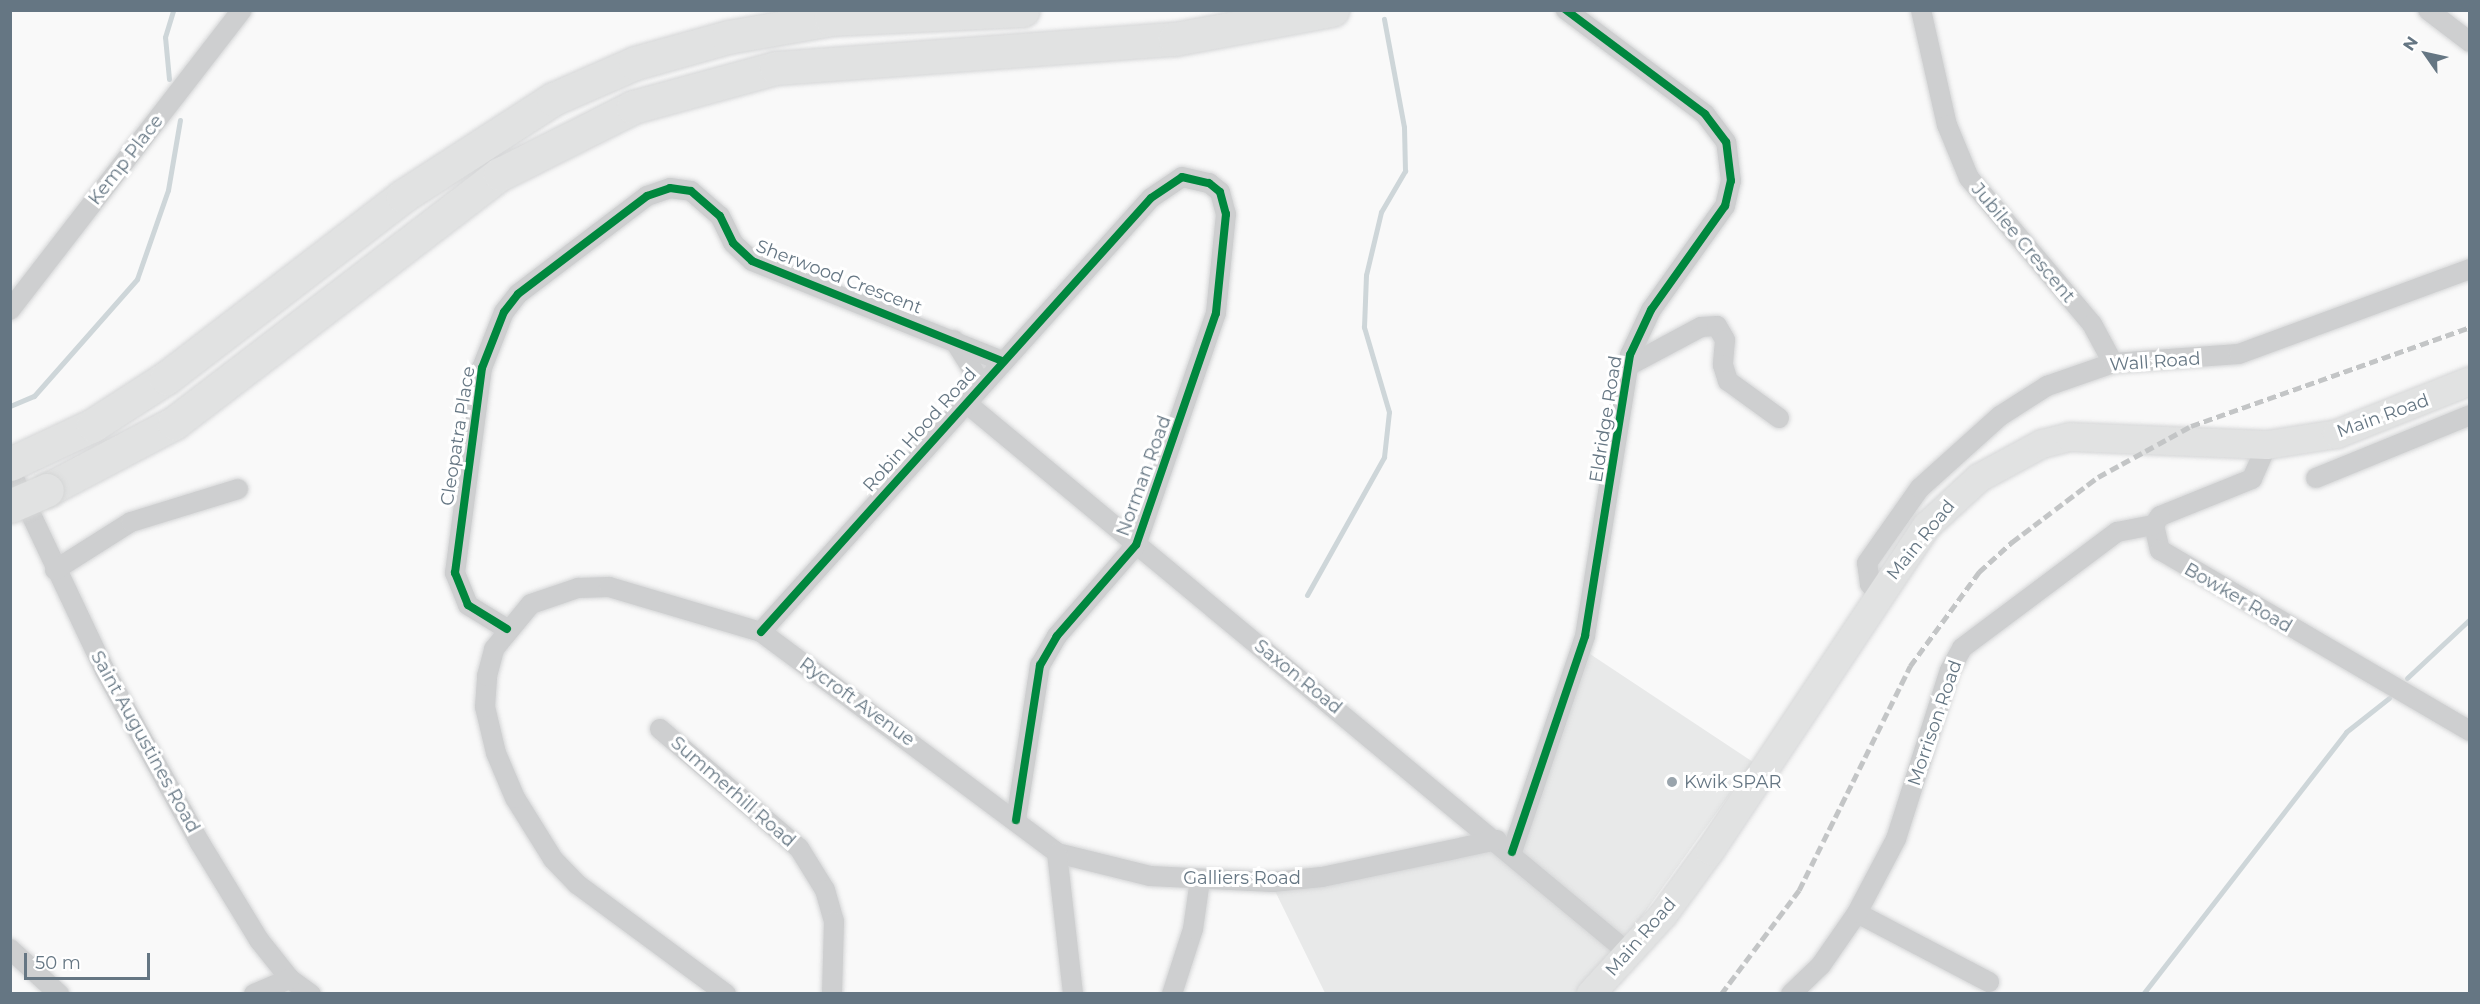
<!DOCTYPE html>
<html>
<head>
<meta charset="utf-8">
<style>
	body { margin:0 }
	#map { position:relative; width:2480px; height:1004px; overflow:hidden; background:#f9f9f9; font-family:Montserrat,sans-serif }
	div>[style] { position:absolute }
	.built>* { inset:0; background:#e8e9e9 }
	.stream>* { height:5px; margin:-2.5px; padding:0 2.5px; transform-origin:2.5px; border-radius:2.5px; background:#ced6d9 }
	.roads { filter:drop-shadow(0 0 2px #d5d6d7) drop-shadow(0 0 2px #d5d6d7) }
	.minor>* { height:20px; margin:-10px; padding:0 10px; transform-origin:10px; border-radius:10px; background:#cecfd0 }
	.secondary>* { height:28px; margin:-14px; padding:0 14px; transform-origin:14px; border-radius:14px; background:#e1e2e2 }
	.motorway>* { height:33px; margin:-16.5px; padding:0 16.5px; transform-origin:16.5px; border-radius:16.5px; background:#e1e2e2 }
	.rail>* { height:4.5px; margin-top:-2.25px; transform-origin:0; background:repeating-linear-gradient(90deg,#c3c5c6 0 9px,transparent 0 13.5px) }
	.bridges { filter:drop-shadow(0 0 2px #d5d6d6) drop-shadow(0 0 2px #d5d6d6) }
	.motorway-bridge>* { height:33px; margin:-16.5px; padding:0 16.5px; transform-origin:16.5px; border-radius:16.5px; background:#e1e2e2 }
	.cycleway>* { height:8px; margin:-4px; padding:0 4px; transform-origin:4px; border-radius:4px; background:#00873e }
	.dots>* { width:16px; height:16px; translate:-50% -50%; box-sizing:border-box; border:3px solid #fff; border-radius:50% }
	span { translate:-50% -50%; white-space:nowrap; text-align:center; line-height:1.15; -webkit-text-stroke:6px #fff; paint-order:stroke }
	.street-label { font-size:18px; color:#657683 }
	.poi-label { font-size:18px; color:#657683 }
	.left { translate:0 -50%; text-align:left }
	.frame { position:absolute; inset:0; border:12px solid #657683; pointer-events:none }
	.north { position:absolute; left:2396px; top:24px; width:60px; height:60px; -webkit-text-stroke:4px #fff; paint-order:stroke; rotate:304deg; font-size:16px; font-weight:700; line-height:24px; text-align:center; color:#657683 }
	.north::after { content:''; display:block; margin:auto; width:21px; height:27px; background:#657683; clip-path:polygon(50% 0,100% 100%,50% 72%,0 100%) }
	.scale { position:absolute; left:24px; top:953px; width:126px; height:27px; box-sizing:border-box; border:3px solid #657683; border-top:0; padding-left:8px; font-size:18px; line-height:21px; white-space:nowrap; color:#657683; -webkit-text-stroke:4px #fff; paint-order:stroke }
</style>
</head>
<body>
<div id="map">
	<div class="built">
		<div style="clip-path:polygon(1590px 654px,1753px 762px,1614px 955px,1575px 993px,1325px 993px,1275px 891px,1499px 850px)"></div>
	</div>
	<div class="stream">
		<div style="left:169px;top:79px;width:42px;rotate:-95.4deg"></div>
		<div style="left:165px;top:37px;width:28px;rotate:-73deg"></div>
		<div style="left:10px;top:406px;width:26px;rotate:-23deg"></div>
		<div style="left:34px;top:396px;width:156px;rotate:-48.6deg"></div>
		<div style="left:137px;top:279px;width:94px;rotate:-70.8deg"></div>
		<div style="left:168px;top:190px;width:71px;rotate:-80.3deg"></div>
		<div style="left:1307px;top:595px;width:158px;rotate:-60.8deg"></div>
		<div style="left:1384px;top:457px;width:45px;rotate:-83.7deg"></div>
		<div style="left:1389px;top:412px;width:89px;rotate:-106.4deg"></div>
		<div style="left:1364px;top:327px;width:52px;rotate:-87.8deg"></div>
		<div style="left:1366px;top:275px;width:65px;rotate:-76.6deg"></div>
		<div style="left:1381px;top:212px;width:48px;rotate:-59.7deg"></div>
		<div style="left:1405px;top:171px;width:44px;rotate:-91.3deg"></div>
		<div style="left:1404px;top:127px;width:110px;rotate:-100.5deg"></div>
		<div style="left:2407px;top:678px;width:86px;rotate:-43.1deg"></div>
		<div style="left:2143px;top:994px;width:331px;rotate:-52.2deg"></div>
		<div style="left:2346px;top:732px;width:55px;rotate:-38.3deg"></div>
	</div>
	<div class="roads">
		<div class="minor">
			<div style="left:1921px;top:10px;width:118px;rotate:77.3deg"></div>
			<div style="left:1947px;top:125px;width:57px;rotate:67.5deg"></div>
			<div style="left:1969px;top:178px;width:191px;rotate:49.9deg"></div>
			<div style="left:2092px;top:324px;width:44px;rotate:61.7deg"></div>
			<div style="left:2428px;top:10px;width:53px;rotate:37.3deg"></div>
			<div style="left:10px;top:310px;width:379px;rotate:-52.3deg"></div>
			<div style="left:954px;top:340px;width:51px;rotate:57.9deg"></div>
			<div style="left:1628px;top:366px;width:83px;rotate:-28.1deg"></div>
			<div style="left:1701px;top:327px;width:16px;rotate:-4deg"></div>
			<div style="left:1717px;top:326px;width:16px;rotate:60deg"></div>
			<div style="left:1725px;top:340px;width:25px;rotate:95deg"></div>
			<div style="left:1723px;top:365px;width:17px;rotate:73deg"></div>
			<div style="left:1728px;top:381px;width:63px;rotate:36deg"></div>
			<div style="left:965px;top:402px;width:864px;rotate:39.7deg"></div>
			<div style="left:2267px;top:445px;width:37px;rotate:114deg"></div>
			<div style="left:2252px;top:479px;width:99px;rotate:158.1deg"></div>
			<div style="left:2160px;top:516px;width:11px;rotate:124deg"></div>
			<div style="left:2154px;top:525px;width:26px;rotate:77deg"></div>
			<div style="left:2160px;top:550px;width:359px;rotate:30.3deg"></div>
			<div style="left:10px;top:470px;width:222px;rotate:64.7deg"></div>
			<div style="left:105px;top:671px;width:196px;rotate:61.1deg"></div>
			<div style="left:200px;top:843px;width:114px;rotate:58.7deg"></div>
			<div style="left:259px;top:940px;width:50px;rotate:51.5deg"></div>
			<div style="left:290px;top:979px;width:26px;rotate:36deg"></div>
			<div style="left:2316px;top:478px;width:166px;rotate:-22.2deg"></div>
			<div style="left:55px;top:570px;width:90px;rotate:-32.3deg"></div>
			<div style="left:131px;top:522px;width:112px;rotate:-17.1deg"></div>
			<div style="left:1878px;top:594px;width:13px;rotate:-129deg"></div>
			<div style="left:1870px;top:584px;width:21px;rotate:-98deg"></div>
			<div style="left:1867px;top:563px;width:92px;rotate:-54.8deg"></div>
			<div style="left:1920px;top:488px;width:108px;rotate:-42deg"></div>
			<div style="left:2000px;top:416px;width:56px;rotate:-32.6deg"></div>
			<div style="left:2047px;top:386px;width:70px;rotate:-19.2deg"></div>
			<div style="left:2113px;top:363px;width:126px;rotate:-4.1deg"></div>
			<div style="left:2239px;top:354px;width:246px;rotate:-20.2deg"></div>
			<div style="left:507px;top:629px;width:46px;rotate:-148.4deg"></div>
			<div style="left:468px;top:605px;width:35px;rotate:-112deg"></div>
			<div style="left:455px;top:573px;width:207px;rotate:-82.5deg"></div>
			<div style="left:482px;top:368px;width:60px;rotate:-68.6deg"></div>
			<div style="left:504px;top:312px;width:23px;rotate:-52deg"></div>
			<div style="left:518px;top:294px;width:162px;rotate:-37.2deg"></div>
			<div style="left:647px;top:196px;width:24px;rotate:-19deg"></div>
			<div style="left:670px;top:188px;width:21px;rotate:8deg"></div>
			<div style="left:691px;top:191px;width:38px;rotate:41deg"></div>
			<div style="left:720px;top:216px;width:30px;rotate:64deg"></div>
			<div style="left:733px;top:243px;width:26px;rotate:43deg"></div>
			<div style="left:752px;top:261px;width:269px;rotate:21.8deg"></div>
			<div style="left:761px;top:632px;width:583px;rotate:-48.06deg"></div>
			<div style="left:1151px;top:198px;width:37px;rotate:-34deg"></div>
			<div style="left:1182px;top:177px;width:28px;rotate:13deg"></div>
			<div style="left:1209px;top:183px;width:14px;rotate:39deg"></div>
			<div style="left:1220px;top:192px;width:23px;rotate:75deg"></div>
			<div style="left:1226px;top:214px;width:100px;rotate:95.8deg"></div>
			<div style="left:1216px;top:313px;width:245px;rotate:109deg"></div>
			<div style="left:1136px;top:545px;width:121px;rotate:131deg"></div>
			<div style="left:1057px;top:636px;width:34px;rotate:120deg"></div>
			<div style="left:1040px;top:665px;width:157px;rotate:98.8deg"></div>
			<div style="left:660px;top:729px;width:183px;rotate:40.6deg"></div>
			<div style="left:799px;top:848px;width:49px;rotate:58.2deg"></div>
			<div style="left:825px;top:890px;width:33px;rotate:74deg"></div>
			<div style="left:834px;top:922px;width:72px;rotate:91.6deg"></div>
			<div style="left:1512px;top:852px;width:228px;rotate:-71.3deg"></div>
			<div style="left:1585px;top:636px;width:285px;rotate:-80.9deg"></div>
			<div style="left:1630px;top:355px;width:50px;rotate:-65deg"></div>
			<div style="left:1651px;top:310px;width:128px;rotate:-54.6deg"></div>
			<div style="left:1725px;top:206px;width:26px;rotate:-77deg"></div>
			<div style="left:1731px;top:181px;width:39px;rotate:-97deg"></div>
			<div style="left:1726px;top:142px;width:35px;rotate:-127deg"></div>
			<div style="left:1705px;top:114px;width:174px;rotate:-143.2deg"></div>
			<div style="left:1057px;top:853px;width:96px;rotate:13.9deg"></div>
			<div style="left:1150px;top:876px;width:123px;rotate:2.8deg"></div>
			<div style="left:1273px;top:882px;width:49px;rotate:-5.8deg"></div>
			<div style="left:1322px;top:877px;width:179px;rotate:-11.9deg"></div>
			<div style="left:1857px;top:913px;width:149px;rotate:27.6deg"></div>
			<div style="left:10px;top:949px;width:67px;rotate:42.6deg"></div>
			<div style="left:254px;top:994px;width:39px;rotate:-23deg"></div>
			<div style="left:726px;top:994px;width:184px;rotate:-143.6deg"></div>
			<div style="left:578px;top:885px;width:36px;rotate:-134deg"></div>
			<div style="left:553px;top:859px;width:72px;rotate:-121.9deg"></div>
			<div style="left:515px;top:798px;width:49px;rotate:-112.9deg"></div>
			<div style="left:496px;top:753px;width:47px;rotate:-103.4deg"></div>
			<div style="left:485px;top:707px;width:31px;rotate:-86deg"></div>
			<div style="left:487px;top:676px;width:28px;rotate:-75deg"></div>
			<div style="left:494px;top:649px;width:58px;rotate:-50.6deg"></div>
			<div style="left:531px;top:604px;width:50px;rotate:-18.8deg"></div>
			<div style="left:578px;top:588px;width:31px;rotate:-2deg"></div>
			<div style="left:609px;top:587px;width:159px;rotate:16.5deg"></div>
			<div style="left:761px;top:632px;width:369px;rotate:36.7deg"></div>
			<div style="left:1057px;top:853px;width:142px;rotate:83.5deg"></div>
			<div style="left:1172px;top:994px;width:68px;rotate:-72.1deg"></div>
			<div style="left:1193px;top:929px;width:49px;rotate:-81.9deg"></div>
			<div style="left:1791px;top:994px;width:42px;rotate:-44deg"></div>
			<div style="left:1821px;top:965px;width:63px;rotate:-55.3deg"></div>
			<div style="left:1857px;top:913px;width:84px;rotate:-62.2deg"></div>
			<div style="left:1896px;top:839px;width:177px;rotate:-72.3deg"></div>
			<div style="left:1950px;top:670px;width:25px;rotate:-61deg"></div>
			<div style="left:1962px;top:648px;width:194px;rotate:-36.8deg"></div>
			<div style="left:2117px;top:532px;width:38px;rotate:-11deg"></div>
		</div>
		<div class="secondary">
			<div style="left:1591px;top:994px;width:108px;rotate:-47.6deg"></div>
			<div style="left:1664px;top:914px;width:78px;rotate:-53.9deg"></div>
			<div style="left:1710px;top:851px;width:391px;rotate:-56.3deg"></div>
			<div style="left:1927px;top:526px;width:71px;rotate:-42.7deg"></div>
			<div style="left:1979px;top:478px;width:72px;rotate:-28.4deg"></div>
			<div style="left:2042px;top:444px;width:29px;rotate:-14deg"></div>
			<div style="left:2070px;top:437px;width:197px;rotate:2.3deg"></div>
			<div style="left:2267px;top:445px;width:71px;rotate:-8.9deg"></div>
			<div style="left:2337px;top:434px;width:143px;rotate:-21.7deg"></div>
		</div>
		<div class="motorway">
			<div style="left:10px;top:464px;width:92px;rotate:-25.2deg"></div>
			<div style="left:93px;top:425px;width:87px;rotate:-32.8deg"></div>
			<div style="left:166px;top:378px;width:299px;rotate:-37.5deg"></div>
			<div style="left:403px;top:196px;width:179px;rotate:-32.9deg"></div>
			<div style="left:553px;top:99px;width:90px;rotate:-23.7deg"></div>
			<div style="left:635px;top:63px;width:97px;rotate:-15.6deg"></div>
			<div style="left:728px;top:37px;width:105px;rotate:-9.9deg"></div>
			<div style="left:831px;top:19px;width:192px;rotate:-2.7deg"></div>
			<div style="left:47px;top:490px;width:144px;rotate:-27.8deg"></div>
			<div style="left:174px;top:423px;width:410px;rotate:-37.4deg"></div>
			<div style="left:500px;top:174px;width:149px;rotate:-26.7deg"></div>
			<div style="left:633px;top:107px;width:148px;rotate:-15.3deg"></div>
			<div style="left:776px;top:68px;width:400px;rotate:-4.2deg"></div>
			<div style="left:1175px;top:39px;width:160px;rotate:-10.5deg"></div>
		</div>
	</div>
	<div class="rail">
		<div style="left:1721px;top:994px;width:130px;rotate:-53.1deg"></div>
		<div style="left:1799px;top:890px;width:250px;rotate:-63.6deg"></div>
		<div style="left:1910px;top:666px;width:117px;rotate:-53.7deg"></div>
		<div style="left:1979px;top:572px;width:45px;rotate:-42.3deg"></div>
		<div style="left:2012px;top:542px;width:108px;rotate:-37.1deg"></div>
		<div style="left:2098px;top:477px;width:106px;rotate:-28.7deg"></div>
		<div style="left:2191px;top:426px;width:296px;rotate:-19.5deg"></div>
	</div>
	<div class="bridges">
		<div class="motorway-bridge">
			<div style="left:10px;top:506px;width:40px;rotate:-23.4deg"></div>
		</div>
	</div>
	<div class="cycleway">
		<div style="left:507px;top:629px;width:46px;rotate:-148.4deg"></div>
		<div style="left:468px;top:605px;width:35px;rotate:-112deg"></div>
		<div style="left:455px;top:573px;width:207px;rotate:-82.5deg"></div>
		<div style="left:482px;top:368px;width:60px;rotate:-68.6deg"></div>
		<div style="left:504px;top:312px;width:23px;rotate:-52deg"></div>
		<div style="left:518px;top:294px;width:162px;rotate:-37.2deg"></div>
		<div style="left:647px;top:196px;width:24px;rotate:-19deg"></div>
		<div style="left:670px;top:188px;width:21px;rotate:8deg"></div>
		<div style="left:691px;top:191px;width:38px;rotate:41deg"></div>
		<div style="left:720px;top:216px;width:30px;rotate:64deg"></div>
		<div style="left:733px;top:243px;width:26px;rotate:43deg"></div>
		<div style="left:752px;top:261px;width:269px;rotate:21.8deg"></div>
		<div style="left:761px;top:632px;width:583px;rotate:-48.06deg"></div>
		<div style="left:1151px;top:198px;width:37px;rotate:-34deg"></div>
		<div style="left:1182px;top:177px;width:28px;rotate:13deg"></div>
		<div style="left:1209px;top:183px;width:14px;rotate:39deg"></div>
		<div style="left:1220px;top:192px;width:23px;rotate:75deg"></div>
		<div style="left:1226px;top:214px;width:100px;rotate:95.8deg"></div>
		<div style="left:1216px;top:313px;width:245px;rotate:109deg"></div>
		<div style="left:1136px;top:545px;width:121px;rotate:131deg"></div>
		<div style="left:1057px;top:636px;width:34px;rotate:120deg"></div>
		<div style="left:1040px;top:665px;width:157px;rotate:98.8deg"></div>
		<div style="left:1512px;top:852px;width:228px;rotate:-71.3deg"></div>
		<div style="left:1585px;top:636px;width:285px;rotate:-80.9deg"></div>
		<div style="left:1630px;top:355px;width:50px;rotate:-65deg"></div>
		<div style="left:1651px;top:310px;width:128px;rotate:-54.6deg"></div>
		<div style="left:1725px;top:206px;width:26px;rotate:-77deg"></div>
		<div style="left:1731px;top:181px;width:39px;rotate:-97deg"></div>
		<div style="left:1726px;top:142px;width:35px;rotate:-127deg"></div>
		<div style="left:1705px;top:114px;width:174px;rotate:-143.2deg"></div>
	</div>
	<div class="dots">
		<div style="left:1672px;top:782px;background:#99a4ac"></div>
	</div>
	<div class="street-label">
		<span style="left:126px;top:160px;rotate:-52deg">Kemp Place</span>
		<span style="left:2023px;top:243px;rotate:50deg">Jubilee Crescent</span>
		<span style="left:839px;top:277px;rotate:21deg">Sherwood Crescent</span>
		<span style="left:2155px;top:362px;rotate:-4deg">Wall Road</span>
		<span style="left:2383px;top:416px;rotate:-20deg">Main Road</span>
		<span style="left:1606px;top:419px;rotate:-81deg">Eldridge Road</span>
		<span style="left:920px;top:430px;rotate:-48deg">Robin Hood Road</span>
		<span style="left:458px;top:436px;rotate:-81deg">Cleopatra Place</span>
		<span style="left:1144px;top:476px;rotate:-70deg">Norman Road</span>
		<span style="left:1921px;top:540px;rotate:-51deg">Main Road</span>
		<span style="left:2238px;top:598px;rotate:30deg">Bowker Road</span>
		<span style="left:1298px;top:677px;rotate:39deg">Saxon Road</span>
		<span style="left:857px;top:702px;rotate:36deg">Rycroft Avenue</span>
		<span style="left:1935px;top:723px;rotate:-71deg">Morrison Road</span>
		<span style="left:145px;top:742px;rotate:61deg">Saint Augustines Road</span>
		<span style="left:733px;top:792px;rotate:41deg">Summerhill Road</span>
		<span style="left:1242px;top:878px">Galliers Road</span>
		<span style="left:1641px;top:937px;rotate:-49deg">Main Road</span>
	</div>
	<div class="poi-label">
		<span class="left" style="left:1684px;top:782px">Kwik SPAR</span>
	</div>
	<div class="frame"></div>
	<div class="north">N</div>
	<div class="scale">50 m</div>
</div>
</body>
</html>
